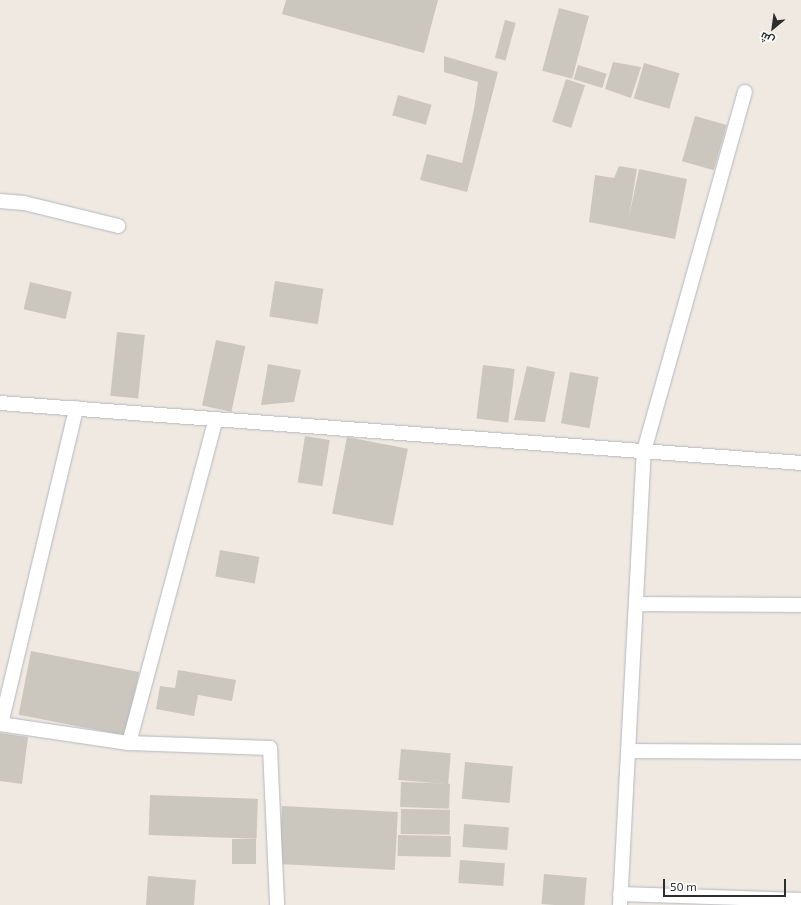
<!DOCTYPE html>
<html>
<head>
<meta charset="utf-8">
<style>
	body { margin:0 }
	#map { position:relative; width:801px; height:905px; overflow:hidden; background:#efe9e1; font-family:"Exo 2",Cairo,sans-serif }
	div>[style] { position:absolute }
	.building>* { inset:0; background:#cbc7bf; transform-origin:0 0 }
	.roads { filter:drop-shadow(0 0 1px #b4b7c1) drop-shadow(0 0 1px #b4b7c1) }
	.street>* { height:14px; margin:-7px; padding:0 7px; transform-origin:7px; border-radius:7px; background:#fff }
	span { translate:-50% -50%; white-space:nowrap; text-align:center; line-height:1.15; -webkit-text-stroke:3.5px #fff; paint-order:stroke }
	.north { position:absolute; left:753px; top:8px; width:40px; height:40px; -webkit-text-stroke:3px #fff; paint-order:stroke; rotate:209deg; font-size:11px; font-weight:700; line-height:16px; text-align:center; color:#2e2e2e }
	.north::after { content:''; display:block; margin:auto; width:14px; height:18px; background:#2e2e2e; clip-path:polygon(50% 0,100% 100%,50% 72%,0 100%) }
	.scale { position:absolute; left:663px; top:879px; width:123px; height:18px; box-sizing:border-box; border:2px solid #2e2e2e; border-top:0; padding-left:5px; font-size:12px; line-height:14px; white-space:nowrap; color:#2e2e2e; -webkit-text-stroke:3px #fff; paint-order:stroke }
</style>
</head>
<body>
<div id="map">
	<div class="building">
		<div style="clip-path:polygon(286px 0,438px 0,424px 53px,282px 14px)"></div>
		<div style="left:559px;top:8px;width:31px;height:65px;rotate:15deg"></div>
		<div style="left:505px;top:20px;width:11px;height:39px;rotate:15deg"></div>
		<div style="clip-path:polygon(444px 56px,498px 72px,467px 192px,420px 180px,427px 154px,462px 163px,474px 109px,478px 82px,444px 72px)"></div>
		<div style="clip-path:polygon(613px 62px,641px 67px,631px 98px,605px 89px)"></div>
		<div style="left:644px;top:63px;width:37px;height:37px;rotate:16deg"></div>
		<div style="left:578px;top:65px;width:30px;height:15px;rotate:17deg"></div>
		<div style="left:566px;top:79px;width:20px;height:45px;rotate:18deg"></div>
		<div style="left:398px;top:95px;width:35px;height:21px;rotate:16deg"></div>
		<div style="left:695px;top:116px;width:33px;height:47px;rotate:16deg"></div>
		<div style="clip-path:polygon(619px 166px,637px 169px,629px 217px,639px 169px,687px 179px,675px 239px,589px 222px,595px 175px,614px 178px)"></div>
		<div style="left:275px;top:281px;width:49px;height:36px;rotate:9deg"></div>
		<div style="left:30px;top:282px;width:43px;height:28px;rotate:13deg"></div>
		<div style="left:117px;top:332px;width:28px;height:64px;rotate:6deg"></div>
		<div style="left:216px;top:340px;width:30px;height:67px;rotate:12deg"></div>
		<div style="clip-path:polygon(268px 364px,301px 370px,294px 402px,261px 405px)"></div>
		<div style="left:483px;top:365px;width:32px;height:54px;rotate:7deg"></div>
		<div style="clip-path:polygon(527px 366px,555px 372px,545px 422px,514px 420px)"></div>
		<div style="left:570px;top:372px;width:29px;height:52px;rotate:10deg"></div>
		<div style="left:305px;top:436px;width:25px;height:47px;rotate:9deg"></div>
		<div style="left:347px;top:437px;width:62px;height:78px;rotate:11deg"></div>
		<div style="left:220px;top:550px;width:40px;height:27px;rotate:10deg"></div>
		<div style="left:31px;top:651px;width:110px;height:65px;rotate:11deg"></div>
		<div style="clip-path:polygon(178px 670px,236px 680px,232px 701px,198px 695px,194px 716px,156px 709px,160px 686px,175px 688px)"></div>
		<div style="clip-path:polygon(0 733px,28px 737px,22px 784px,0 781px)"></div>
		<div style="left:401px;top:749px;width:50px;height:31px;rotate:5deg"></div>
		<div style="left:465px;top:762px;width:48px;height:37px;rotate:5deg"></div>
		<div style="left:401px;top:782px;width:49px;height:25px;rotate:2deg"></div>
		<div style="left:150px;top:795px;width:108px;height:40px;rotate:2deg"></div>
		<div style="left:282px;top:806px;width:116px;height:58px;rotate:3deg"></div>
		<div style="left:401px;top:809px;width:49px;height:25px;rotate:1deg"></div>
		<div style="left:464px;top:824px;width:45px;height:23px;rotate:4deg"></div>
		<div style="left:398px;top:835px;width:53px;height:21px;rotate:1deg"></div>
		<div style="left:232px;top:839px;width:24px;height:25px"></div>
		<div style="left:460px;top:860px;width:45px;height:23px;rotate:4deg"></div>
		<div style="left:544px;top:874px;width:43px;height:30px;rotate:5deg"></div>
		<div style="clip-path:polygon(148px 876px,196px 880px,194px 905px,146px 905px)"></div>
	</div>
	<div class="roads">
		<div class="street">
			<div style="left:0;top:201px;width:24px;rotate:5deg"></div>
			<div style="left:24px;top:203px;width:97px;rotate:13.7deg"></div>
			<div style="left:0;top:403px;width:803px;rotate:4.28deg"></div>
			<div style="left:636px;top:604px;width:165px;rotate:0.3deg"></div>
			<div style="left:0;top:724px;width:130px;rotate:8.4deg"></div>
			<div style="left:129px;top:743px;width:141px;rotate:2deg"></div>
			<div style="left:270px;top:748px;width:157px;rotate:87.4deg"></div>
			<div style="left:1px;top:724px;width:325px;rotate:-76.6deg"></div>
			<div style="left:129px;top:743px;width:335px;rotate:-75deg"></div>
			<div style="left:628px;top:751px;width:173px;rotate:0.3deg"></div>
			<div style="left:620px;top:894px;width:181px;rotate:1.9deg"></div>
			<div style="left:620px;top:905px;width:455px;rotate:-87deg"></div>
			<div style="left:644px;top:451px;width:373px;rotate:-74.3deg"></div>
		</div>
	</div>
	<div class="north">ش</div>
	<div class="scale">50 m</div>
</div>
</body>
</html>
